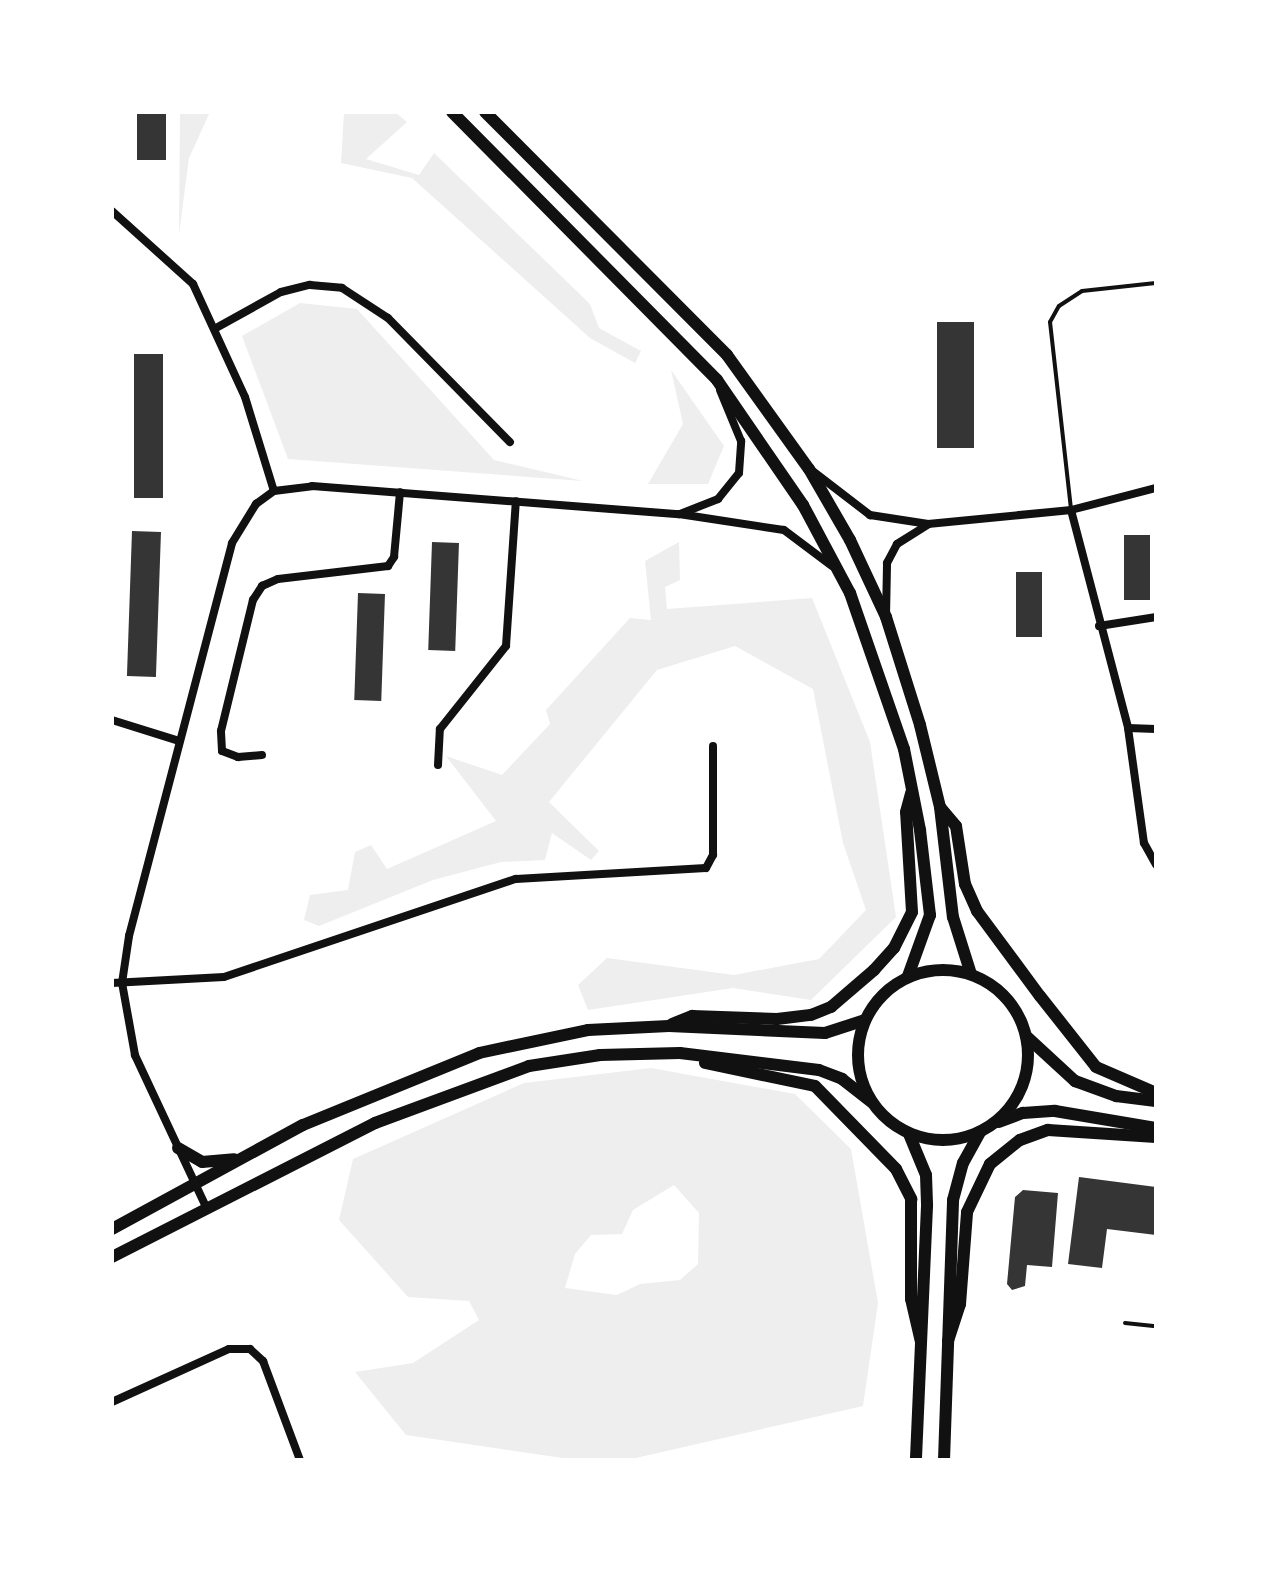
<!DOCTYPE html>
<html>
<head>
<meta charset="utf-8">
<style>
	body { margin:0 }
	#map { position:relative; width:1268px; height:1572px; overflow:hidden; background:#fff; font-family:"PT Sans",sans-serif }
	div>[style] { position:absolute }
	.green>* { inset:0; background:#eee }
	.building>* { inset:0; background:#353535; transform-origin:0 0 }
	.service>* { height:4px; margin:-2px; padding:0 2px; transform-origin:2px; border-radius:2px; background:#111 }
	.minor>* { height:8px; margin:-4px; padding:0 4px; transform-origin:4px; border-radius:4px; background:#111 }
	.primary>* { height:12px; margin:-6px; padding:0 6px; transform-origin:6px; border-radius:6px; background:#111 }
	.primary>.ring { margin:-6px; padding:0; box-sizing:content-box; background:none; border:12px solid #111; border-radius:50% }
	span { translate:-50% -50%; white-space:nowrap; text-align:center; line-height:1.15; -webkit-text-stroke:7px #fff; paint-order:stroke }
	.frame { position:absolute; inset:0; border:114px solid #fff; pointer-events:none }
</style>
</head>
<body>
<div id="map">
	<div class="green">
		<div style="clip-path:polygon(180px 112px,210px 112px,189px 158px,179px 234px)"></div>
		<div style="clip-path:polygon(344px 112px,395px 112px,407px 122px,366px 159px,419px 175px,434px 153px,590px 304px,599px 328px,641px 351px,635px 363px,590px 338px,412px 178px,341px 163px)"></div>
		<div style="clip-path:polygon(300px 303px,357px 309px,494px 460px,583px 481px,288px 459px,242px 336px)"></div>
		<div style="clip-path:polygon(671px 370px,724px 446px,708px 484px,648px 484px,683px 424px)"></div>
		<div style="clip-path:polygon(679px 542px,680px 580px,665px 587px,667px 609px,812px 598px,870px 742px,896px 917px,811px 1000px,733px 988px,588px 1010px,578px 985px,607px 958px,734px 975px,819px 959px,866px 910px,843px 843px,813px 689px,735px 646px,657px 670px,549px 802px,599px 851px,591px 860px,552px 833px,545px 860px,501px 862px,433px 880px,319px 926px,304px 920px,310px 895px,348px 890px,355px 852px,371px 845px,387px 869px,496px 821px,446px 756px,502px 775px,550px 724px,546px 710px,630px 618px,651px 620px,645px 561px)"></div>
		<div style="clip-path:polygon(evenodd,651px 1068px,795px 1094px,851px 1149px,878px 1303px,863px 1406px,627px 1460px,576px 1460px,406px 1435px,355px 1372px,413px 1363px,479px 1320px,469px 1301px,408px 1297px,339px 1220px,353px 1159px,524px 1083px,651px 1068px,674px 1185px,699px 1213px,698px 1264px,680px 1280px,640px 1284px,617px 1295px,565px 1288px,575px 1254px,591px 1235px,622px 1234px,633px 1210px,674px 1185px)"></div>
	</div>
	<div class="building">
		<div style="left:137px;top:112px;width:29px;height:48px"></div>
		<div style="left:937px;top:322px;width:37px;height:126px"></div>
		<div style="left:134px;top:354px;width:29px;height:144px"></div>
		<div style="left:132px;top:531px;width:29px;height:145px;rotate:2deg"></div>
		<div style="left:1124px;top:535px;width:26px;height:65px"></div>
		<div style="left:432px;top:542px;width:27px;height:108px;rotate:2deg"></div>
		<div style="left:1016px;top:572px;width:26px;height:65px"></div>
		<div style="left:358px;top:593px;width:27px;height:107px;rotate:2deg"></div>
		<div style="clip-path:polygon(1079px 1177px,1156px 1187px,1156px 1235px,1107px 1229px,1102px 1268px,1068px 1264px)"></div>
		<div style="clip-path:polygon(1023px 1190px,1058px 1193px,1052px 1267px,1027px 1265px,1025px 1286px,1012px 1290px,1007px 1284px,1015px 1197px)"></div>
	</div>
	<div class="service">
		<div style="left:1071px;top:509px;width:188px;rotate:-96.4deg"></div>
		<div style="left:1050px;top:322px;width:18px;rotate:-61deg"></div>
		<div style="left:1059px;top:306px;width:27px;rotate:-33deg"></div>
		<div style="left:1082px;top:291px;width:74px;rotate:-6.2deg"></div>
		<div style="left:1125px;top:1323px;width:31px;rotate:6deg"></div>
	</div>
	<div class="minor">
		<div style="left:112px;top:211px;width:109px;rotate:42deg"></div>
		<div style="left:193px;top:284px;width:124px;rotate:65.3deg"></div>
		<div style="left:245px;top:397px;width:98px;rotate:72.9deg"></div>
		<div style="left:216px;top:328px;width:74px;rotate:-29deg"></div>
		<div style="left:281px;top:292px;width:30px;rotate:-14deg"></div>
		<div style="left:310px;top:285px;width:32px;rotate:5deg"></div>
		<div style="left:342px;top:288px;width:55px;rotate:33.1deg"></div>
		<div style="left:388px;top:318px;width:174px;rotate:45.5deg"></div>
		<div style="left:810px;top:469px;width:76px;rotate:37.5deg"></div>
		<div style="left:870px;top:515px;width:59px;rotate:8.8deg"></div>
		<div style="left:928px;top:524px;width:144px;rotate:-5.6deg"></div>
		<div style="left:1071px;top:510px;width:88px;rotate:-14.5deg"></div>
		<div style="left:1071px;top:510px;width:225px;rotate:75.3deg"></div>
		<div style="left:1128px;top:728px;width:116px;rotate:82.1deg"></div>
		<div style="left:1144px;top:843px;width:25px;rotate:61deg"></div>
		<div style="left:680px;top:514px;width:41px;rotate:-21.5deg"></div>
		<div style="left:718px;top:499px;width:33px;rotate:-51deg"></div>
		<div style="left:739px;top:473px;width:32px;rotate:-86deg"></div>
		<div style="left:741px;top:441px;width:55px;rotate:-112.4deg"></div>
		<div style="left:886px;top:617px;width:54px;rotate:-88.9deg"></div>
		<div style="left:887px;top:563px;width:21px;rotate:-62deg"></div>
		<div style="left:897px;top:544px;width:36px;rotate:-32deg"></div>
		<div style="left:1099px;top:626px;width:58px;rotate:-9deg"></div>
		<div style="left:112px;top:720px;width:70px;rotate:17.4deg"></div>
		<div style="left:1128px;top:728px;width:28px;rotate:2deg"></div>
		<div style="left:262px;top:755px;width:24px;rotate:175deg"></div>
		<div style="left:238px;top:757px;width:17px;rotate:-159deg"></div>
		<div style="left:222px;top:751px;width:20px;rotate:-93deg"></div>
		<div style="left:221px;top:731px;width:135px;rotate:-76.3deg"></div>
		<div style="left:253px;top:600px;width:17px;rotate:-57deg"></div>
		<div style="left:262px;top:586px;width:17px;rotate:-24deg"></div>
		<div style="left:278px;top:579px;width:111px;rotate:-6.7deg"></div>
		<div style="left:388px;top:566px;width:11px;rotate:-56deg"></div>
		<div style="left:394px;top:557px;width:65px;rotate:-84.7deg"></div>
		<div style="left:438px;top:765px;width:36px;rotate:-87deg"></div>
		<div style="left:440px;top:729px;width:106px;rotate:-51.5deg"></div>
		<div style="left:506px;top:646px;width:145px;rotate:-86.1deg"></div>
		<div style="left:112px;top:983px;width:112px;rotate:-3.1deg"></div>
		<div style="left:224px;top:977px;width:308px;rotate:-18.6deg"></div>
		<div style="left:516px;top:879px;width:190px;rotate:-3.3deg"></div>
		<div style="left:706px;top:868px;width:15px;rotate:-62deg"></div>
		<div style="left:713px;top:855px;width:109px;rotate:-90deg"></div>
		<div style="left:207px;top:1209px;width:170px;rotate:-115.1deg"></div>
		<div style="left:135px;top:1055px;width:73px;rotate:-100.2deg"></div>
		<div style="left:122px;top:983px;width:48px;rotate:-81.5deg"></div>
		<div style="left:129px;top:936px;width:406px;rotate:-75.3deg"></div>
		<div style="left:232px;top:543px;width:46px;rotate:-58.4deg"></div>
		<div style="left:256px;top:504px;width:22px;rotate:-36deg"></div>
		<div style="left:274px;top:491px;width:38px;rotate:-7deg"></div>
		<div style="left:312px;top:486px;width:368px;rotate:4.4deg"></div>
		<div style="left:679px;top:514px;width:106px;rotate:8.7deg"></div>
		<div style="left:784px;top:530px;width:60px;rotate:36.9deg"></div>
		<div style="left:112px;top:1402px;width:128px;rotate:-24.4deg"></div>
		<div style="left:229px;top:1349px;width:21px"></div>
		<div style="left:250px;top:1349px;width:18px;rotate:43deg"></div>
		<div style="left:263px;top:1361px;width:106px;rotate:69.5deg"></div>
	</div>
	<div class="primary">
		<div style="left:452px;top:112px;width:377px;rotate:45.3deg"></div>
		<div style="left:717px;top:380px;width:152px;rotate:55.5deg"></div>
		<div style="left:803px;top:505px;width:100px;rotate:61.9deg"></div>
		<div style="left:850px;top:593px;width:165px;rotate:70.9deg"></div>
		<div style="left:904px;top:749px;width:83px;rotate:78.8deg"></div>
		<div style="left:920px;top:830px;width:86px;rotate:83.3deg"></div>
		<div style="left:930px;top:915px;width:65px;rotate:109.8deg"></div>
		<div style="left:485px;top:112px;width:343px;rotate:45.1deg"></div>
		<div style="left:727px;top:355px;width:140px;rotate:54.3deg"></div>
		<div style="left:809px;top:469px;width:82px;rotate:60deg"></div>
		<div style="left:850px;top:540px;width:85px;rotate:64.9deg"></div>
		<div style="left:886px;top:617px;width:113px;rotate:72.5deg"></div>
		<div style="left:920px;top:725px;width:84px;rotate:76.3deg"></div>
		<div style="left:940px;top:807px;width:111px;rotate:83.3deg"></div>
		<div style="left:953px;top:917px;width:60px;rotate:72.5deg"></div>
		<div style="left:940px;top:807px;width:25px;rotate:50deg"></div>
		<div style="left:956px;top:826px;width:59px;rotate:81.2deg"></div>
		<div style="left:965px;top:884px;width:30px;rotate:66deg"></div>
		<div style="left:977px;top:911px;width:106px;rotate:53.5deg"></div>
		<div style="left:1040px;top:996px;width:90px;rotate:51.7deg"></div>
		<div style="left:1096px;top:1067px;width:65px;rotate:23.4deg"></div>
		<div class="ring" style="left:858px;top:970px;width:158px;height:158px"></div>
		<div style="left:672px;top:1024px;width:22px;rotate:-22deg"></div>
		<div style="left:692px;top:1016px;width:85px;rotate:2deg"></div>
		<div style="left:777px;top:1019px;width:34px;rotate:-7deg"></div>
		<div style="left:811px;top:1015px;width:22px;rotate:-22deg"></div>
		<div style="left:831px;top:1007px;width:57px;rotate:-40.7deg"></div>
		<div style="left:874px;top:970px;width:30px;rotate:-48deg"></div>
		<div style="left:894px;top:948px;width:40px;rotate:-63.4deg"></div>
		<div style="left:912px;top:912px;width:100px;rotate:-93.4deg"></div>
		<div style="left:906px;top:812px;width:20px;rotate:-75deg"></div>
		<div style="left:1026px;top:1036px;width:67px;rotate:42.6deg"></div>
		<div style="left:1075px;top:1081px;width:44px;rotate:20.1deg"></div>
		<div style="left:1116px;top:1096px;width:40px;rotate:7.1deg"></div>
		<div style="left:705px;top:1063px;width:112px;rotate:11.8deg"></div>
		<div style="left:815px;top:1086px;width:116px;rotate:45.7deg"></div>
		<div style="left:896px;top:1169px;width:34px;rotate:63deg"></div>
		<div style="left:911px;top:1199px;width:100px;rotate:90deg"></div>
		<div style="left:911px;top:1299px;width:44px;rotate:76.9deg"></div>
		<div style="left:999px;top:1122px;width:26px;rotate:-21deg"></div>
		<div style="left:1023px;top:1113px;width:32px;rotate:-4deg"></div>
		<div style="left:1055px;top:1111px;width:102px;rotate:9.6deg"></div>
		<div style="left:909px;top:1134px;width:44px;rotate:67.5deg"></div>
		<div style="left:926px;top:1175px;width:31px;rotate:88deg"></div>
		<div style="left:927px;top:1206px;width:254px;rotate:92.5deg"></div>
		<div style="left:178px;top:1148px;width:28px;rotate:30deg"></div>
		<div style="left:202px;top:1162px;width:32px;rotate:-5deg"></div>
		<div style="left:112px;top:1229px;width:217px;rotate:-28.6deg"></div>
		<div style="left:303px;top:1125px;width:190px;rotate:-22.2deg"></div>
		<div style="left:479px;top:1053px;width:111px;rotate:-11.9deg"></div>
		<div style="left:588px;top:1030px;width:81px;rotate:-2.8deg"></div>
		<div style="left:669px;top:1026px;width:156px;rotate:2.6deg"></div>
		<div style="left:825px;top:1033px;width:42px;rotate:-18deg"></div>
		<div style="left:112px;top:1257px;width:295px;rotate:-27deg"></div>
		<div style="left:375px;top:1123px;width:164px;rotate:-20.3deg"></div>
		<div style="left:529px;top:1066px;width:72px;rotate:-8.8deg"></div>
		<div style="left:600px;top:1055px;width:80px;rotate:-1.4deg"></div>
		<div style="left:680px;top:1053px;width:140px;rotate:7deg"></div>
		<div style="left:819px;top:1070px;width:25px;rotate:21deg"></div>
		<div style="left:842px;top:1079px;width:37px;rotate:38deg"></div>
		<div style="left:948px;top:1341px;width:39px;rotate:-72deg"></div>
		<div style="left:960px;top:1304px;width:92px;rotate:-85.6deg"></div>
		<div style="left:967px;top:1212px;width:53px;rotate:-64.4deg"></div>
		<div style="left:990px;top:1164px;width:38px;rotate:-39deg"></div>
		<div style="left:1020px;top:1140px;width:30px;rotate:-20deg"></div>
		<div style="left:1048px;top:1130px;width:108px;rotate:3.7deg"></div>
		<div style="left:944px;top:1460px;width:260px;rotate:-88deg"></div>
		<div style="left:953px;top:1200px;width:38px;rotate:-75deg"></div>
		<div style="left:963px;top:1163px;width:35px;rotate:-61deg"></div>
	</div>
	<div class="frame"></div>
</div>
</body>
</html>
